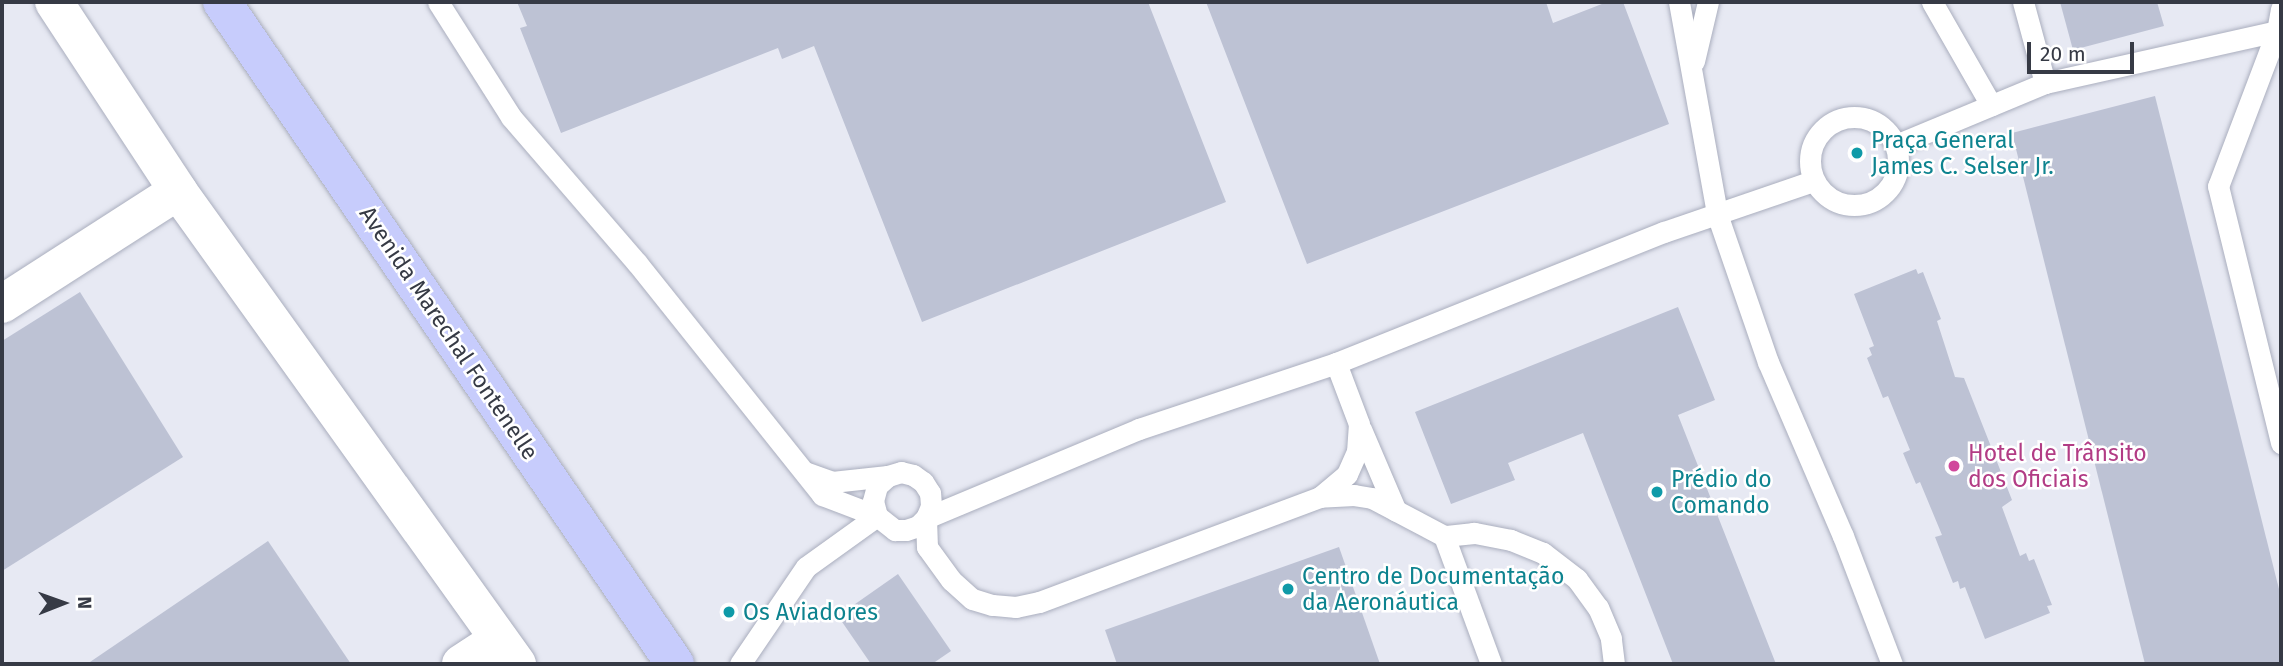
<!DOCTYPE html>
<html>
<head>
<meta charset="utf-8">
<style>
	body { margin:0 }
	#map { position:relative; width:2283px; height:666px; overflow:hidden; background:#e7e9f3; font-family:"Fira Sans",sans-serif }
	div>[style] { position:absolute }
	.building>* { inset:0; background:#bdc2d4 }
	.roads { filter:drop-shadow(0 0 2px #aaaebe) drop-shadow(0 0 2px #aaaebe) }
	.service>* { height:21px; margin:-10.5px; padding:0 10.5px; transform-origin:10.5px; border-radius:10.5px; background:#fff }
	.service>.ring { margin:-10.5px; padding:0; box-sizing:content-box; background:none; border:21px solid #fff; border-radius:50% }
	.minor>* { height:38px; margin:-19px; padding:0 19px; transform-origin:19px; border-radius:19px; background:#fff }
	.secondary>* { height:38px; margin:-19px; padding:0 19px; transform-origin:19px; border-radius:19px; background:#c7ccfc }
	.dots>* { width:19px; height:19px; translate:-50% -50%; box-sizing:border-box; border:4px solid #fff; border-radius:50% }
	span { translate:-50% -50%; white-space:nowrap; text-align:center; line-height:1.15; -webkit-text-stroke:5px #fff; paint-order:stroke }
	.culture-label { font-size:23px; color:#0d838f }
	.left { translate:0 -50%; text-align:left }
	.street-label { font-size:23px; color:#363a45 }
	.hotel-label { font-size:23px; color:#b23c85 }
	.frame { position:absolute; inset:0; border:4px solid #363a45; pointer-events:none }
	.north { position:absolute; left:28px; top:568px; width:70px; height:70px; -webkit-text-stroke:5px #fff; paint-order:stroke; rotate:89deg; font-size:19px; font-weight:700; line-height:28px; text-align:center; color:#363a45 }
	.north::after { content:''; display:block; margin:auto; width:24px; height:32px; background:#363a45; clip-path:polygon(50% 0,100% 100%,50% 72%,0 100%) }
	.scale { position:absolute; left:2027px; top:42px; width:107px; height:32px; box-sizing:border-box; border:4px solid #363a45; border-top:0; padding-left:9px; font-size:21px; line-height:24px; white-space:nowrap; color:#363a45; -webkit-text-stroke:5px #fff; paint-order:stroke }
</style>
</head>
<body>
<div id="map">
	<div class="building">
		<div style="clip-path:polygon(517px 2px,1148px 2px,1226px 202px,922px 322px,814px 46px,782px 59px,778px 48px,561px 133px,520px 28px,527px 26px)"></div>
		<div style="clip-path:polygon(1206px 2px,1546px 2px,1553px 23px,1607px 2px,1623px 2px,1669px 124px,1307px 264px)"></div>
		<div style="clip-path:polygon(2060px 2px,2157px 2px,2164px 26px,2073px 50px)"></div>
		<div style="clip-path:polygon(2155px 96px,2281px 597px,2281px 664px,2145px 664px,2012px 133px)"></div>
		<div style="clip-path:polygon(1916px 269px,1918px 274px,1923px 272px,1941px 319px,1937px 321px,1955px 377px,1964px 378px,2012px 500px,2002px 507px,2020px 556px,2026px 553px,2029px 561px,2034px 559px,2052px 605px,2047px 606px,2050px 613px,1985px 639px,1965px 587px,1960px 589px,1958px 581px,1953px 583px,1935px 537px,1942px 535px,1920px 482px,1916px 484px,1903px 453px,1910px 450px,1888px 396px,1883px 398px,1867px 358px,1872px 355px,1869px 348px,1874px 346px,1854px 294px)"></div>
		<div style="clip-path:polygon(80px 292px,183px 457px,2px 571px,2px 341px)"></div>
		<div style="clip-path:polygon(1678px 307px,1715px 400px,1678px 415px,1776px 664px,1673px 664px,1583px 433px,1508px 463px,1515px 480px,1451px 504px,1415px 412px)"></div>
		<div style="clip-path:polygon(268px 541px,351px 664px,87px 664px)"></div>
		<div style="clip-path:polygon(1339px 547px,1380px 664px,1117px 664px,1105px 630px)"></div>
		<div style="clip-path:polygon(898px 574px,951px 651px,932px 664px,871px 664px,838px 616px)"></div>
	</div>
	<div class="roads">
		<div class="service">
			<div style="left:438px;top:2px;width:136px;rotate:57.6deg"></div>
			<div style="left:511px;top:117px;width:193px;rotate:49.2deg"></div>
			<div style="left:637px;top:263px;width:297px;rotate:51.4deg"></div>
			<div style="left:822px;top:495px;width:59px;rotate:20.9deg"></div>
			<div style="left:877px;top:516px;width:23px;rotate:38deg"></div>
			<div style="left:895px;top:530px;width:11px"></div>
			<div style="left:906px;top:530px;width:13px;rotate:-18deg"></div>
			<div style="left:918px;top:526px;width:11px;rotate:-45deg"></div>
			<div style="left:926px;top:518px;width:13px;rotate:-67deg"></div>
			<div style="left:931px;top:506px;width:13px;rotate:-94deg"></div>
			<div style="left:930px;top:493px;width:13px;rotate:-122deg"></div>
			<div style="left:923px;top:482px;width:12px;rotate:-145deg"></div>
			<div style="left:913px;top:475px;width:12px;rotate:-166deg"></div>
			<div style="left:901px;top:472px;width:14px;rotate:163deg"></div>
			<div style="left:888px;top:476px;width:15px;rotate:138deg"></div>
			<div style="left:877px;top:486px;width:16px;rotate:105deg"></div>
			<div style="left:873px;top:501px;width:16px;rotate:75deg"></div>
			<div style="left:1679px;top:2px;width:215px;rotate:79.8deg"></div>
			<div style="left:1717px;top:214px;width:157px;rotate:71deg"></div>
			<div style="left:1768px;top:362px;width:189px;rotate:66.7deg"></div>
			<div style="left:1843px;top:536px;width:137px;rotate:69.1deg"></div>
			<div style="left:1932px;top:2px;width:119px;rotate:60.2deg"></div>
			<div style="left:2023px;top:2px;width:84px;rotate:74.8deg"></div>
			<div style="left:2281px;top:9px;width:22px;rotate:100deg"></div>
			<div style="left:2277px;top:31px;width:166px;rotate:110.8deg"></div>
			<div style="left:2218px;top:186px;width:265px;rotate:76.2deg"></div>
			<div style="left:1694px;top:61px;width:61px;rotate:-76.7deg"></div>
			<div class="ring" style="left:1810px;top:117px;width:67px;height:67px"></div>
			<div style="left:1896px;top:145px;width:161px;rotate:-22.6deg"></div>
			<div style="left:2045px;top:83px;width:238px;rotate:-12.6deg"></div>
			<div style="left:1361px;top:429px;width:89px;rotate:66.9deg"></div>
			<div style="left:805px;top:472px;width:29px;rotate:20deg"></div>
			<div style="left:832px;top:482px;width:56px;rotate:-6.1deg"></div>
			<div style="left:1320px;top:497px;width:35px;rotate:-40deg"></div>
			<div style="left:1347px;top:474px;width:24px;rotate:-66deg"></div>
			<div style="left:1357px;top:452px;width:28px;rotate:-86deg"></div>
			<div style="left:1359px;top:424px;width:65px;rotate:-110.7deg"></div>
			<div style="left:1444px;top:536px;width:136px;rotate:69.8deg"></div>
			<div style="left:740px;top:664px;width:117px;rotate:-55.8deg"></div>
			<div style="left:806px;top:567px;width:87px;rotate:-35.7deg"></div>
			<div style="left:1614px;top:664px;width:26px;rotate:-97deg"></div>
			<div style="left:1611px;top:638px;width:33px;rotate:-113deg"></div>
			<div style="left:1598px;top:608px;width:36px;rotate:-126deg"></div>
			<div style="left:1577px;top:579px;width:43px;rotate:-142.6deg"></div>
			<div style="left:1543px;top:553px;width:35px;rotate:-158deg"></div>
			<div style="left:1511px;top:540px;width:38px;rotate:-169deg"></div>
			<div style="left:1474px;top:533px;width:30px;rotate:174deg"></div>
			<div style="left:1444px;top:536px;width:81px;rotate:-152.2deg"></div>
			<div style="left:1372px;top:498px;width:18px;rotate:-171deg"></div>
			<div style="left:1354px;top:495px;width:34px;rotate:177deg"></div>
			<div style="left:1320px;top:497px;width:300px;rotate:159.5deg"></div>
			<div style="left:1039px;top:602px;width:24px;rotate:168deg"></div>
			<div style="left:1016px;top:607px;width:24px;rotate:-175deg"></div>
			<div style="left:992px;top:605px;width:21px;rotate:-163deg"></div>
			<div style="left:972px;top:599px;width:28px;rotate:-138deg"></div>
			<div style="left:951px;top:580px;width:41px;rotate:-126deg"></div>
			<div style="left:927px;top:547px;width:29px;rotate:-92deg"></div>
			<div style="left:926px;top:518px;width:231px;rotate:-22.7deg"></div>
			<div style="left:1139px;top:429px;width:208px;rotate:-18.5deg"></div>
			<div style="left:1336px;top:363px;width:353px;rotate:-21.8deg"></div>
			<div style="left:1664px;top:232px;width:157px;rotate:-18.9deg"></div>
		</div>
		<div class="minor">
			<div style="left:54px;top:2px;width:226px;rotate:56.7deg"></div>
			<div style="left:178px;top:191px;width:582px;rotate:54.37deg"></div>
			<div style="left:2px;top:304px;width:209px;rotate:-32.7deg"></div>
			<div style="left:461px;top:664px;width:45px;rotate:-33.3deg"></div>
		</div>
		<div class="secondary">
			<div style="left:222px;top:2px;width:802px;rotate:55.62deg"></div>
		</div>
	</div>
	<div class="dots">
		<div style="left:1857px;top:153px;background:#0f9aa8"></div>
		<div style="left:1954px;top:466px;background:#d1479c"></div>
		<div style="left:1657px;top:492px;background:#0f9aa8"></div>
		<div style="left:1288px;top:589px;background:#0f9aa8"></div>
		<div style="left:729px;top:612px;background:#0f9aa8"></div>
	</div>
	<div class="culture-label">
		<span class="left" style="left:1871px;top:153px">Praça General<br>James C. Selser Jr.</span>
		<span class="left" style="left:1671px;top:492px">Prédio do<br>Comando</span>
		<span class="left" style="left:1302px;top:589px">Centro de Documentação<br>da Aeronáutica</span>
		<span class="left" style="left:743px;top:612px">Os Aviadores</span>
	</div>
	<div class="street-label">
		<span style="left:449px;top:333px;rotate:56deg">Avenida Marechal Fontenelle</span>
	</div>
	<div class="hotel-label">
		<span class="left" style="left:1968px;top:466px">Hotel de Trânsito<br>dos Oficiais</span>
	</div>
	<div class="frame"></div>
	<div class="north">N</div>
	<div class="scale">20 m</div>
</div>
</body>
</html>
